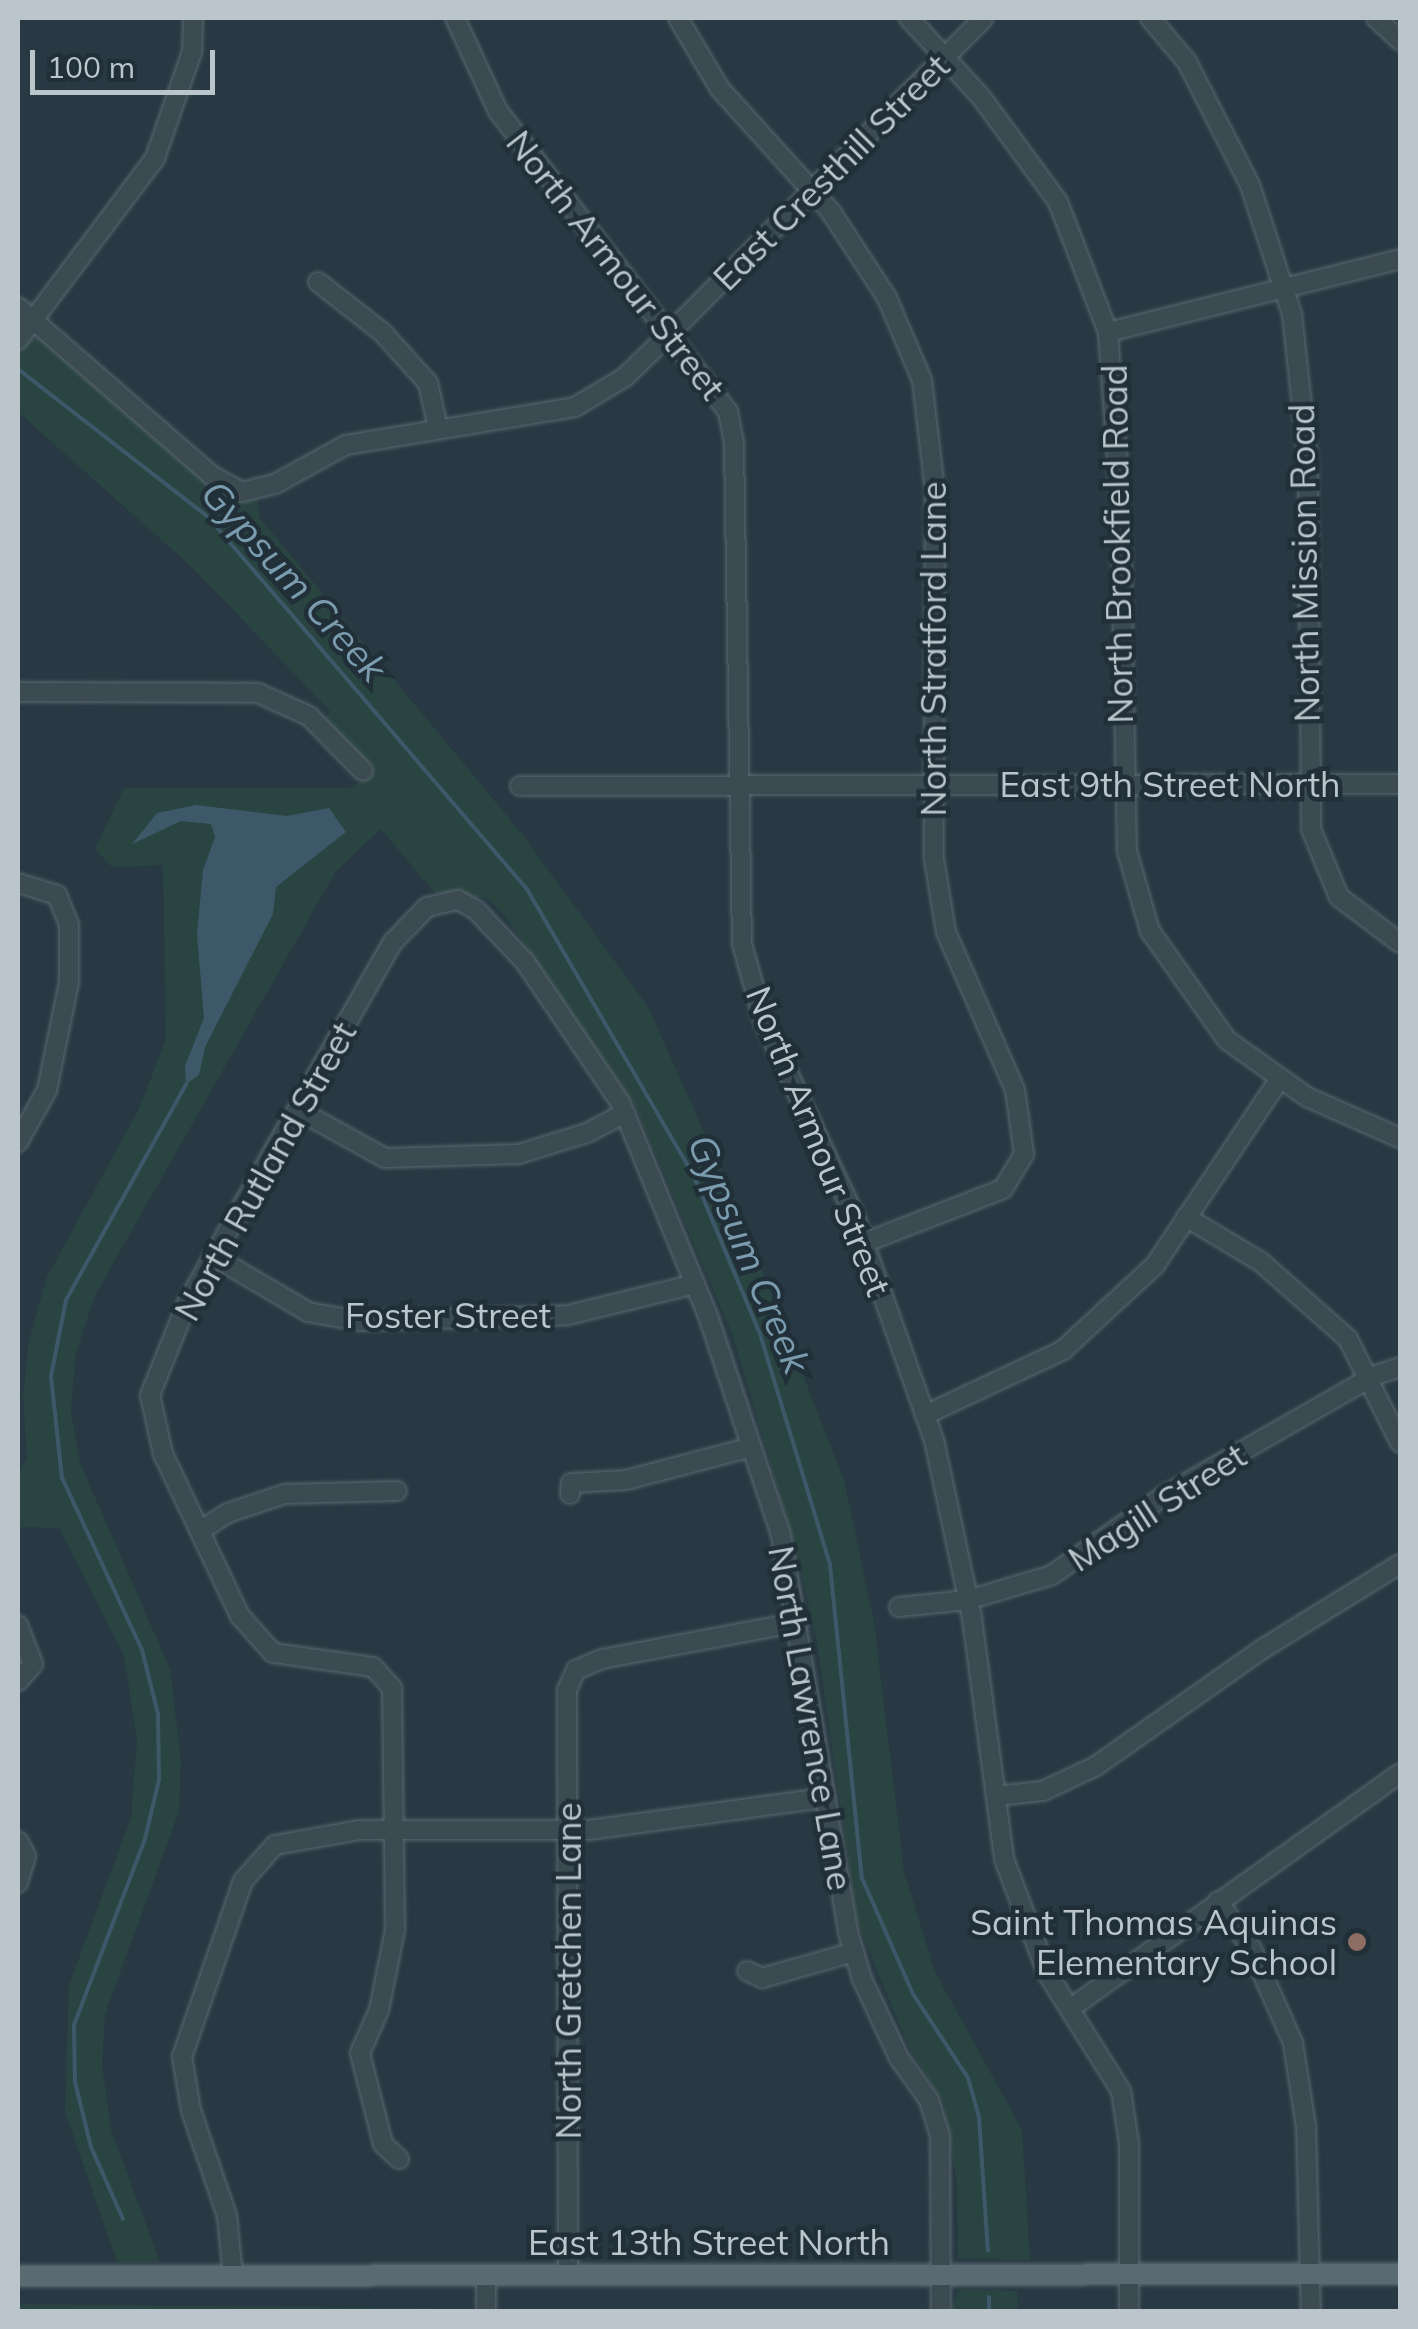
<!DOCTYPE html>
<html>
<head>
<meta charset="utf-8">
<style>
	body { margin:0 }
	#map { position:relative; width:1418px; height:2329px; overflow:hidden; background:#283943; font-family:Mulish,sans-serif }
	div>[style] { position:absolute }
	.green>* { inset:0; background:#2a4441 }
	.water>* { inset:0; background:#3d5969 }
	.stream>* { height:4px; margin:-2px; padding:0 2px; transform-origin:2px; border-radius:2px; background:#3d5969 }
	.roads { filter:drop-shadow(0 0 2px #5b6870) drop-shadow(0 0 2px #5b6870) }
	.minor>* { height:18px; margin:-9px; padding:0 9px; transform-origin:9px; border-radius:9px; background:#3c4a52 }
	.major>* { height:20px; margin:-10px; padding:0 10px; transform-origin:10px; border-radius:10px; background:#5a6a72 }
	.dots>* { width:28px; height:28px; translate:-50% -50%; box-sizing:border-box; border:5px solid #212f38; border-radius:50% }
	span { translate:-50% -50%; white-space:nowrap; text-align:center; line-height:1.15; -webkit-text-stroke:9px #212f38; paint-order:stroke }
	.street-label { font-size:35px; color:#bac5cc }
	.poi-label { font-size:35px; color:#bac5cc }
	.right { translate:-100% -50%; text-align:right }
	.water-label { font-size:38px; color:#7b9cae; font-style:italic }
	.frame { position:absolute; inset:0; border:20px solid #bac5cc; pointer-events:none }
	.scale { position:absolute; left:30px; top:50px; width:185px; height:45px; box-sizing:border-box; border:5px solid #bac5cc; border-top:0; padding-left:12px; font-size:30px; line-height:35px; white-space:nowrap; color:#bac5cc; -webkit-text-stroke:8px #212f38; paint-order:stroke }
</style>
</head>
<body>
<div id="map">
	<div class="green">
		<div style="clip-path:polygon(32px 338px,44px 339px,231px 494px,258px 497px,259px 517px,522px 834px,648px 1007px,734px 1199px,844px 1480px,874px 1622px,904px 1872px,935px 1972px,1022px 2130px,1030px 2260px,958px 2258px,957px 2182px,944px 2103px,911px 2052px,857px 1922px,817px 1642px,795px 1547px,733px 1336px,634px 1104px,505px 916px,487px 898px,435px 893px,381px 829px,336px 871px,94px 1297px,75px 1357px,71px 1413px,80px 1463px,170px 1669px,181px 1761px,179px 1811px,105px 2014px,102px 2065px,111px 2130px,160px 2262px,117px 2262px,65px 2111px,69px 1985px,131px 1818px,137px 1740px,124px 1655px,59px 1528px,18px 1527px,18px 1471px,27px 1459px,23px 1396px,29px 1341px,47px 1277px,138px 1111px,166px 1040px,163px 865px,112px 867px,95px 849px,124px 788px,349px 788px,375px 773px,326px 719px,330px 711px,193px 568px,18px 412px,18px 351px)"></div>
		<div style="clip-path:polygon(960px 2289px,1017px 2291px,1018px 2311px,950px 2311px)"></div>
		<div style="clip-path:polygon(18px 2304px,477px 2309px,18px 2312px)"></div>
	</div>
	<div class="water">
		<div style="clip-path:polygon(196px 805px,287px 816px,329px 808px,346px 832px,276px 887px,273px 914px,205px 1047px,199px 1075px,186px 1084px,185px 1066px,204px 1018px,197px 934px,203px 870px,215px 837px,211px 824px,181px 821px,132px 844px,157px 813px)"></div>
	</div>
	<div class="stream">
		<div style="left:18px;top:369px;width:241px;rotate:37.9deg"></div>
		<div style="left:208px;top:517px;width:492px;rotate:49.4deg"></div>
		<div style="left:528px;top:891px;width:328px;rotate:59.8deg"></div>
		<div style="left:693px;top:1174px;width:173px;rotate:67.3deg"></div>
		<div style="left:760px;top:1334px;width:241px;rotate:73.1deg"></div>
		<div style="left:830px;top:1565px;width:315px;rotate:84.2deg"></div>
		<div style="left:862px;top:1878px;width:127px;rotate:66.3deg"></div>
		<div style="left:913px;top:1994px;width:100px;rotate:56.8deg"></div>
		<div style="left:968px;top:2078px;width:41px;rotate:74.2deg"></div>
		<div style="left:979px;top:2117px;width:134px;rotate:86.2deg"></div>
		<div style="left:123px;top:2219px;width:79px;rotate:-114deg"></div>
		<div style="left:91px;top:2147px;width:67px;rotate:-103.8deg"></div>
		<div style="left:75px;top:2082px;width:57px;rotate:-91deg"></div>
		<div style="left:74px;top:2025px;width:199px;rotate:-69.1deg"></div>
		<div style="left:145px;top:1839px;width:61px;rotate:-76.7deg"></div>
		<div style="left:159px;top:1780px;width:66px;rotate:-90.9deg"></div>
		<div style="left:158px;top:1714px;width:66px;rotate:-104deg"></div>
		<div style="left:142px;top:1650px;width:190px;rotate:-114.9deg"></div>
		<div style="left:62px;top:1478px;width:103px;rotate:-96.2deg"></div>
		<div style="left:51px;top:1376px;width:77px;rotate:-78.8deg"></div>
		<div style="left:66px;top:1300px;width:247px;rotate:-60.9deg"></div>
		<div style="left:989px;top:2312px;width:15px;rotate:-90deg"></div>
	</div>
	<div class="roads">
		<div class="minor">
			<div style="left:455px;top:18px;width:102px;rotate:65.2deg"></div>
			<div style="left:498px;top:111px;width:379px;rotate:52.6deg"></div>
			<div style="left:728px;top:412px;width:32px;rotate:79deg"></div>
			<div style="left:734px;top:443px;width:501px;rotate:89.09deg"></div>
			<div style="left:742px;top:944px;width:78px;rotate:74.4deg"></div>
			<div style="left:763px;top:1019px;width:218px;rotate:65.1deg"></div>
			<div style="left:855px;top:1217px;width:237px;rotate:70.5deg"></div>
			<div style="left:934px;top:1440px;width:182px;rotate:77.9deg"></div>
			<div style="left:972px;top:1618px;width:243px;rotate:82.4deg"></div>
			<div style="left:1004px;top:1859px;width:122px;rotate:69.3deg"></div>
			<div style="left:1047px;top:1973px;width:139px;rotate:57.9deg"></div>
			<div style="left:1121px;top:2091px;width:53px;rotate:81.3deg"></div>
			<div style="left:1129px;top:2143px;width:169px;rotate:90deg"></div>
			<div style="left:678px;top:18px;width:82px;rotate:59.4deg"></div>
			<div style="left:720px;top:89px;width:166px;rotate:47.9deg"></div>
			<div style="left:831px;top:212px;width:103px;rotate:56.9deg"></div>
			<div style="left:887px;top:298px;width:89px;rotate:66.9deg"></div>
			<div style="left:922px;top:380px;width:112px;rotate:83.3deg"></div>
			<div style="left:935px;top:491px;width:368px;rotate:90.2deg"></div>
			<div style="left:934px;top:859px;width:74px;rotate:80.7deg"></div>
			<div style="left:946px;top:932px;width:172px;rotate:66.4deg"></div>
			<div style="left:1015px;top:1090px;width:65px;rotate:82deg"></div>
			<div style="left:1024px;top:1154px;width:41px;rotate:121deg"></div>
			<div style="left:1003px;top:1189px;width:149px;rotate:158.8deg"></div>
			<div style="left:909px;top:18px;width:107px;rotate:47.7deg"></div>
			<div style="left:981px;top:97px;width:130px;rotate:53.7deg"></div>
			<div style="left:1058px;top:202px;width:139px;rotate:69deg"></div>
			<div style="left:1108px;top:332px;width:181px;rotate:85.9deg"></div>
			<div style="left:1121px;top:513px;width:338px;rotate:89deg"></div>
			<div style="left:1127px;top:851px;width:83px;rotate:74deg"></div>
			<div style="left:1150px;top:931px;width:133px;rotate:54.8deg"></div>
			<div style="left:1227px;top:1040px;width:98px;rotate:35.5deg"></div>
			<div style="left:1307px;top:1097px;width:102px;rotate:23.8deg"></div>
			<div style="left:1150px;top:18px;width:57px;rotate:49.9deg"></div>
			<div style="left:1187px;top:62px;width:138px;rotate:62.9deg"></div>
			<div style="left:1250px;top:185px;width:136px;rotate:72deg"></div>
			<div style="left:1292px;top:314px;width:149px;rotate:83.8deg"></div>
			<div style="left:1308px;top:462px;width:367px;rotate:89.5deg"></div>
			<div style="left:1311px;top:829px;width:74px;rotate:67.6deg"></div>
			<div style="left:1339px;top:897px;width:76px;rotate:37deg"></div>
			<div style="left:1376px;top:18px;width:33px;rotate:43deg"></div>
			<div style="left:318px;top:282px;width:81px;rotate:38deg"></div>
			<div style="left:382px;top:332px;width:69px;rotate:48deg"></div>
			<div style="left:428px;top:383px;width:46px;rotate:77.5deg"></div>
			<div style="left:18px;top:307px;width:256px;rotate:41deg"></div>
			<div style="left:211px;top:475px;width:35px;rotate:29deg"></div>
			<div style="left:242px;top:492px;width:34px;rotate:-14deg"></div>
			<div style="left:275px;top:484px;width:81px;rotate:-28.8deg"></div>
			<div style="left:346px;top:445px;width:232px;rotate:-9.4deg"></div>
			<div style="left:575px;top:407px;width:58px;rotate:-31deg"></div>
			<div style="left:625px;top:377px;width:50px;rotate:-44.2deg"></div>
			<div style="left:661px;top:342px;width:457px;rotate:-45.1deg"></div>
			<div style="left:1108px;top:332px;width:301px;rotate:-14deg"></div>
			<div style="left:18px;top:340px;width:228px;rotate:-53deg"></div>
			<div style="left:155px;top:158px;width:112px;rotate:-70.8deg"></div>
			<div style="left:192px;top:52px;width:34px;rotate:-88deg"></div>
			<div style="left:18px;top:692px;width:240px;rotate:0.2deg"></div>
			<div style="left:258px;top:693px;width:56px;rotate:24.3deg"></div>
			<div style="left:309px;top:716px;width:77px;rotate:45.5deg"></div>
			<div style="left:520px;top:786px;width:880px;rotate:-0.13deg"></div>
			<div style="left:18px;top:883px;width:41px;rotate:17.1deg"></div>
			<div style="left:57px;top:895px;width:32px;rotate:68deg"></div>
			<div style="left:69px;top:925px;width:57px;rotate:90deg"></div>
			<div style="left:69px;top:982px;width:110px;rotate:101.5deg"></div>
			<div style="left:47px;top:1090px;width:60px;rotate:119.1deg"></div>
			<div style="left:298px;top:1110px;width:99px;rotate:28.9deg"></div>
			<div style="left:385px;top:1158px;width:134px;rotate:-1.7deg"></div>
			<div style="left:519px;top:1154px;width:71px;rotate:-17.2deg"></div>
			<div style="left:587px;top:1133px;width:43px;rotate:-27.8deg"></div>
			<div style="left:1186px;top:1217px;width:87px;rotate:31deg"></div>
			<div style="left:1261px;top:1262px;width:116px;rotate:41.5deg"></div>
			<div style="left:1348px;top:1339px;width:116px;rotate:63.4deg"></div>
			<div style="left:213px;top:1256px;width:110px;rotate:30.5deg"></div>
			<div style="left:308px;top:1312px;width:52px;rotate:10deg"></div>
			<div style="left:359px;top:1321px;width:209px;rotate:-1.6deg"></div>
			<div style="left:568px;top:1315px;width:131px;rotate:-13.7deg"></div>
			<div style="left:925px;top:1415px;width:153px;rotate:-25.2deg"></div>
			<div style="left:1063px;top:1350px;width:125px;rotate:-42.7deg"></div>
			<div style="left:1155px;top:1265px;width:225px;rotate:-56.2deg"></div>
			<div style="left:570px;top:1494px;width:11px;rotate:-85deg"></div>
			<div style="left:571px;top:1483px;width:55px;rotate:-3.1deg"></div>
			<div style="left:626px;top:1480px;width:130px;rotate:-14.7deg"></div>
			<div style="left:200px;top:1531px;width:33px;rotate:-33deg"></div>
			<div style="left:228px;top:1513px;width:60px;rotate:-18.4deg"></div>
			<div style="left:285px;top:1494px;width:112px;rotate:-1.5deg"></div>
			<div style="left:899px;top:1607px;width:69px;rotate:-5.8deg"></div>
			<div style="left:968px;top:1600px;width:88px;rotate:-16.6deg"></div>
			<div style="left:1052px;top:1575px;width:135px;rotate:-35.3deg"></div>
			<div style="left:1162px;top:1497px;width:243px;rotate:-29.8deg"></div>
			<div style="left:1373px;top:1376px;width:28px;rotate:-18deg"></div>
			<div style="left:18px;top:1625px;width:42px;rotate:69deg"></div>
			<div style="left:33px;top:1664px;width:23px;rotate:131deg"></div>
			<div style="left:996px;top:1796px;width:47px;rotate:-6.1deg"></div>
			<div style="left:1043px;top:1791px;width:59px;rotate:-25.3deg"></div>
			<div style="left:1096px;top:1766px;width:205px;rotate:-35.1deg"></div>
			<div style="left:1264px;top:1648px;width:160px;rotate:-31.7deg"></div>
			<div style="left:18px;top:1841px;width:17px;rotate:62deg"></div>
			<div style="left:26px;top:1856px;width:28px;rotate:107deg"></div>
			<div style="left:1218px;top:1901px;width:57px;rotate:54.9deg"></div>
			<div style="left:1251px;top:1948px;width:104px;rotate:66.1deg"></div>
			<div style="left:1293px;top:2043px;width:85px;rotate:81.2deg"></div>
			<div style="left:1306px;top:2127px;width:185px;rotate:88.5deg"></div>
			<div style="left:747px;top:1971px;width:17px;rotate:25deg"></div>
			<div style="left:762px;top:1978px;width:96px;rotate:-15.8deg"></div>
			<div style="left:1071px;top:2008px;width:404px;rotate:-35.5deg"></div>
			<div style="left:399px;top:2159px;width:22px;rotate:-137deg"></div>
			<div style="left:383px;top:2144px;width:94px;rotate:-104.2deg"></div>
			<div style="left:360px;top:2053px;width:47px;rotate:-66.2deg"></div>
			<div style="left:379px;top:2010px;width:82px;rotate:-78.7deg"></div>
			<div style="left:395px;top:1930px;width:242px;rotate:-90.7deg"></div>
			<div style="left:392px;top:1688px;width:28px;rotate:-132deg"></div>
			<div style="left:373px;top:1667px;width:101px;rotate:-172deg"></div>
			<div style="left:273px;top:1653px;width:50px;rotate:-131.7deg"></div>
			<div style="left:240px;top:1616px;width:179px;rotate:-115.4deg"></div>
			<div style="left:163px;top:1454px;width:60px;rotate:-102.4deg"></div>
			<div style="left:150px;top:1395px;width:101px;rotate:-68deg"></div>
			<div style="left:188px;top:1301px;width:413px;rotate:-60.3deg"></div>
			<div style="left:393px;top:942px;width:49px;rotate:-45.8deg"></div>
			<div style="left:427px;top:907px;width:32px;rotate:-13deg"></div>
			<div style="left:458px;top:900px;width:21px;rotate:29deg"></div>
			<div style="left:476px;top:910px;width:71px;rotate:46.7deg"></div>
			<div style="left:525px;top:962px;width:171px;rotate:55.9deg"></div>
			<div style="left:621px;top:1104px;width:232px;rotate:67.7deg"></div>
			<div style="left:709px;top:1319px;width:228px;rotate:71.6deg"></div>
			<div style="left:781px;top:1535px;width:403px;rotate:80.4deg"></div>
			<div style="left:848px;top:1932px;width:49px;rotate:73.4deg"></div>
			<div style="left:862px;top:1979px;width:87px;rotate:64.9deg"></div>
			<div style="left:899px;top:2058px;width:52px;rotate:54.5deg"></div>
			<div style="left:929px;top:2100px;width:37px;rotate:73deg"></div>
			<div style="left:940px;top:2135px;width:177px;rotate:89.7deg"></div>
			<div style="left:568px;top:2275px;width:585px;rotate:-90.1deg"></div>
			<div style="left:567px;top:1690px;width:22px;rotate:-66deg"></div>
			<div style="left:576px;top:1670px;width:28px;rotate:-23deg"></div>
			<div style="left:602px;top:1659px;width:200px;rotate:-10.6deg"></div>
			<div style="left:233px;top:2276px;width:60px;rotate:-95.7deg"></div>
			<div style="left:227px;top:2216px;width:112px;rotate:-108.8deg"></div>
			<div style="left:191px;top:2110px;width:54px;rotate:-99.6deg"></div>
			<div style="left:182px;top:2057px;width:186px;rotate:-70.9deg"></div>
			<div style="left:243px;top:1881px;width:48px;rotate:-48.4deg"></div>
			<div style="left:275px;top:1845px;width:85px;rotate:-10.1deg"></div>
			<div style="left:359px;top:1830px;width:230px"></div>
			<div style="left:589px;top:1830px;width:236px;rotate:-7.8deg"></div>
			<div style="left:486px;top:2312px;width:37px;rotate:-90deg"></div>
		</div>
		<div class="major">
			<div style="left:18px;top:2276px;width:1382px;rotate:-0.08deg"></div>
		</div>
	</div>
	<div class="dots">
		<div style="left:1357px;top:1942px;background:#8d6e63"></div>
	</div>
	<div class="street-label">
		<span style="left:831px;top:172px;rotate:-45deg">East Cresthill Street</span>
		<span style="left:616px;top:265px;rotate:52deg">North Armour Street</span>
		<span style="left:1117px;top:544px;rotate:-91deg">North Brookfield Road</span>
		<span style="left:1304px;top:563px;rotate:-91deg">North Mission Road</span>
		<span style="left:933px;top:649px;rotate:-90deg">North Stratford Lane</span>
		<span style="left:1170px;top:784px">East 9th Street North</span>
		<span style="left:819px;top:1141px;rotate:68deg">North Armour Street</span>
		<span style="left:265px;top:1171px;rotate:-61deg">North Rutland Street</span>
		<span style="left:448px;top:1315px">Foster Street</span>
		<span style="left:1157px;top:1507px;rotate:-33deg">Magill Street</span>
		<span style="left:811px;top:1718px;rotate:80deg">North Lawrence Lane</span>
		<span style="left:568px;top:1971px;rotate:-90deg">North Gretchen Lane</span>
		<span style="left:709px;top:2242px">East 13th Street North</span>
	</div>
	<div class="poi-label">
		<span class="right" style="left:1337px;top:1942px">Saint Thomas Aquinas<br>Elementary School</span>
	</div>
	<div class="water-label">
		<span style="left:294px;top:581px;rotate:48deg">Gypsum Creek</span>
		<span style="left:749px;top:1254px;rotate:67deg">Gypsum Creek</span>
	</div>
	<div class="frame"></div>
	<div class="scale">100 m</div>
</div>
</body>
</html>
